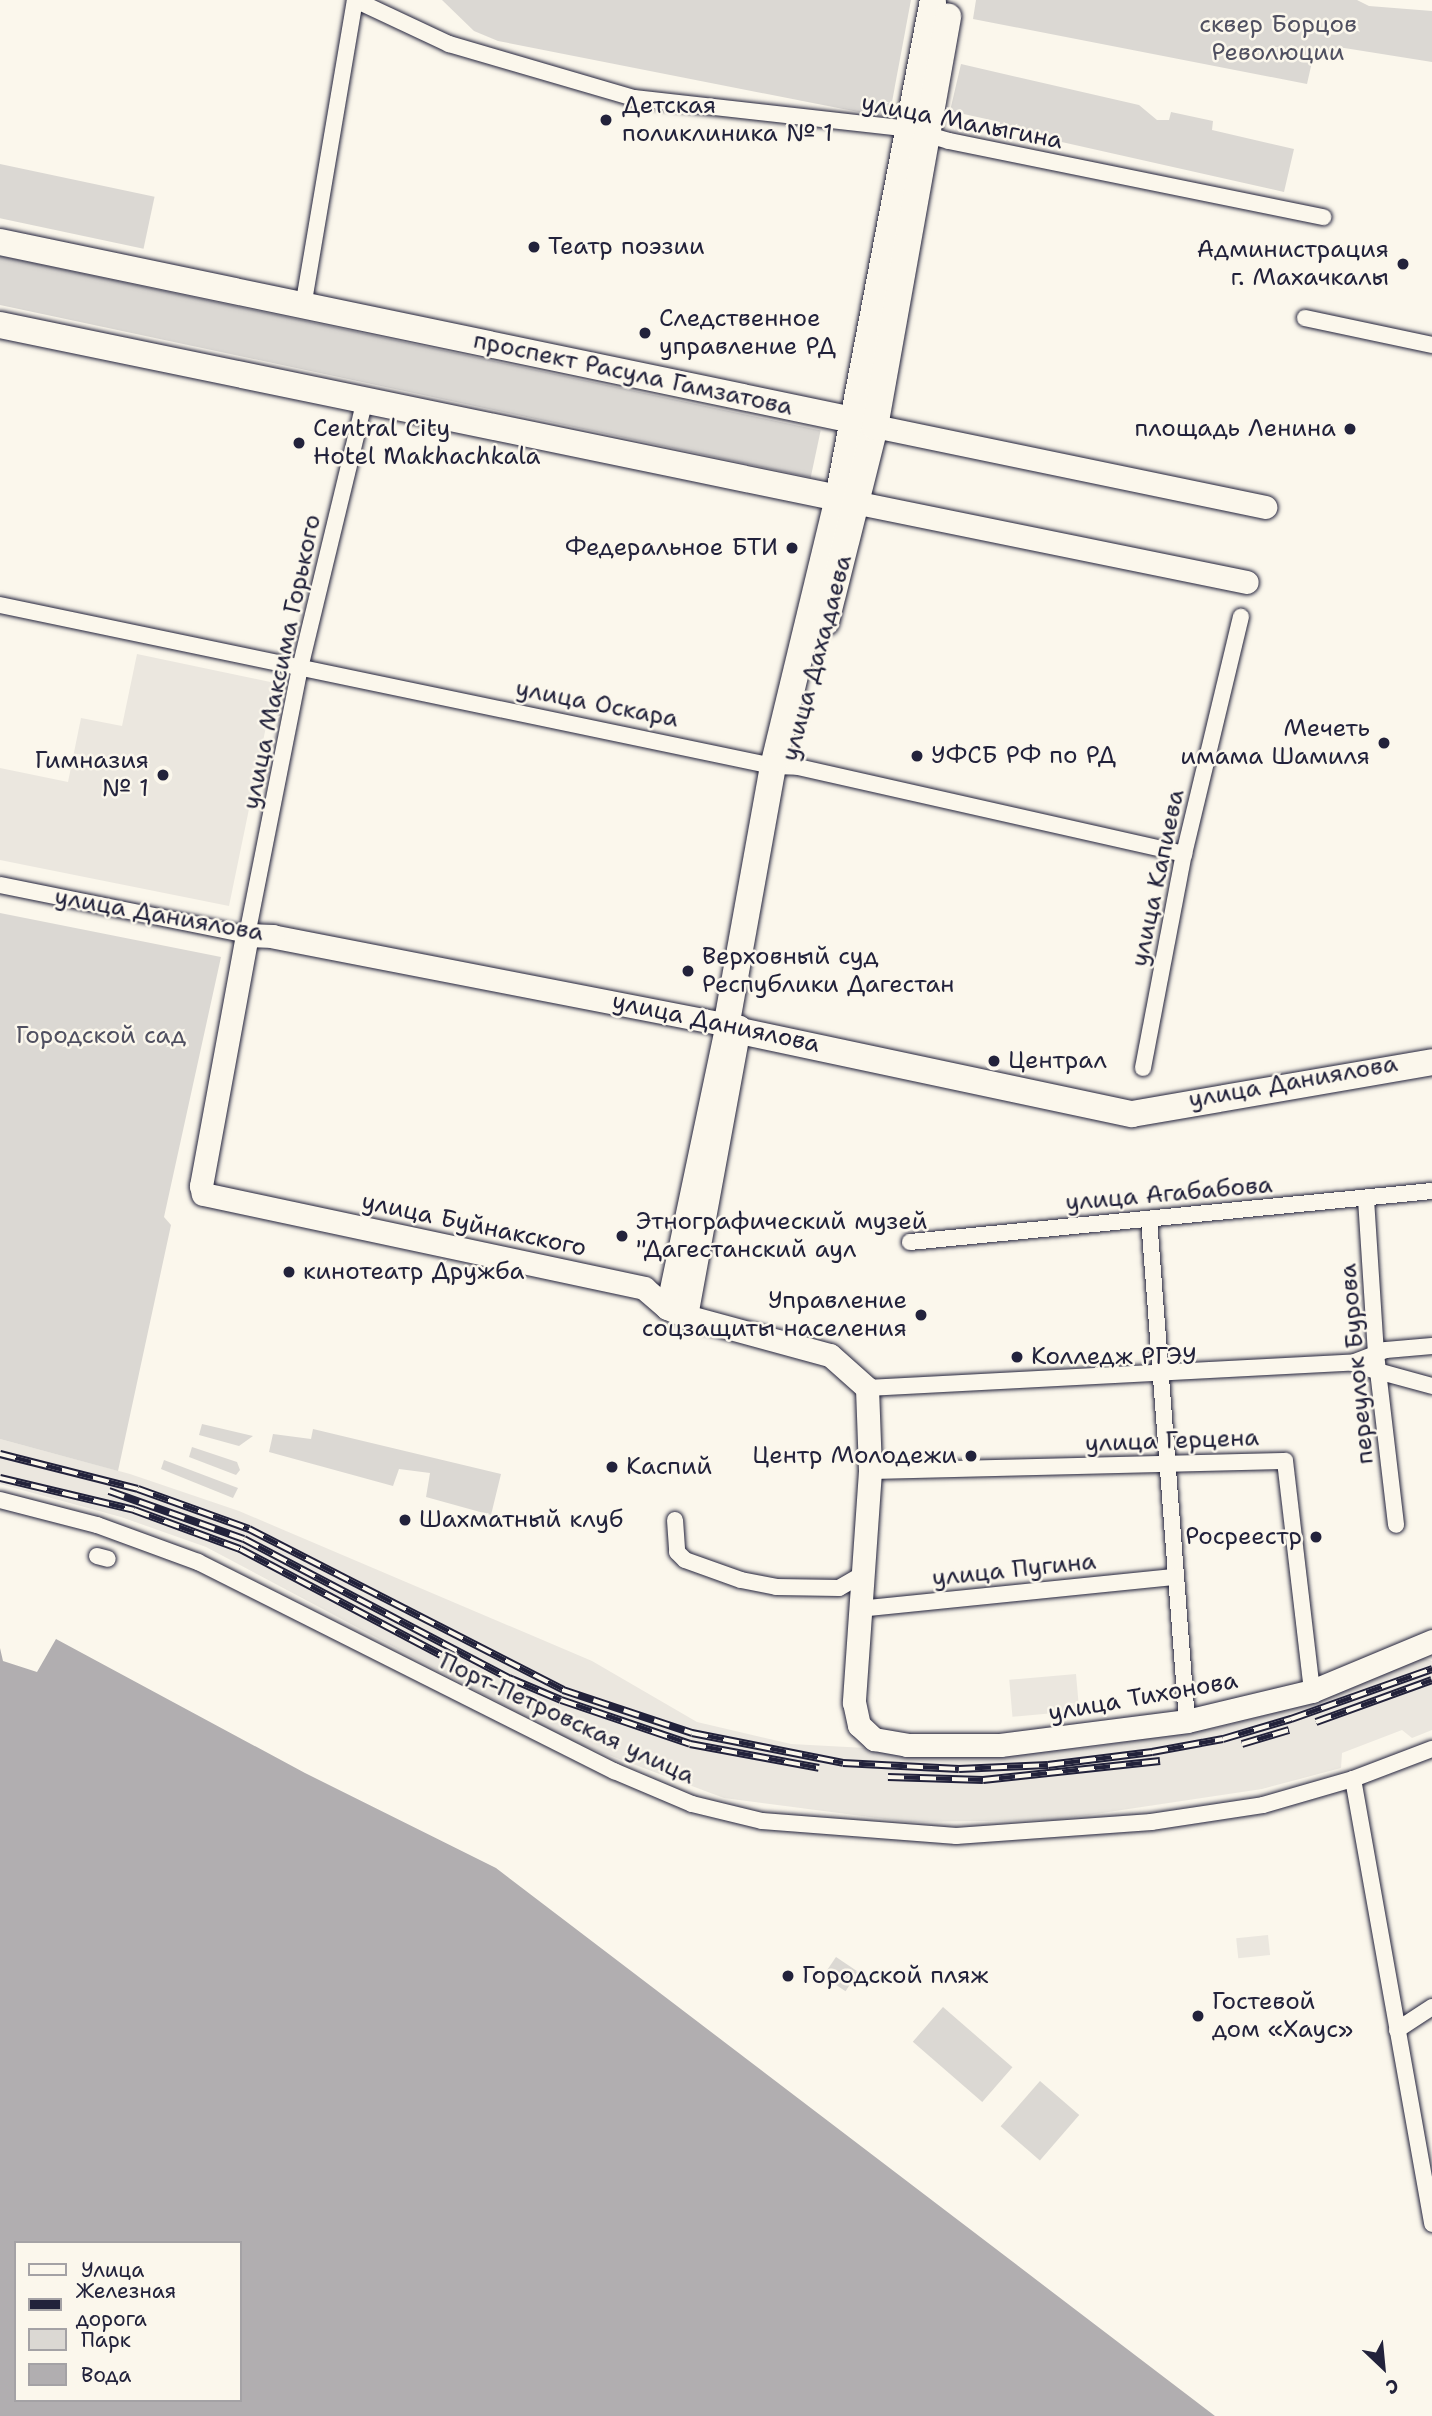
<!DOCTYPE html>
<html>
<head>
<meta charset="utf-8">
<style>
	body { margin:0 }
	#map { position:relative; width:1432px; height:2416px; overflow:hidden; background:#fbf7ec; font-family:"Shantell Sans",sans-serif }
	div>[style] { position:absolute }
	.built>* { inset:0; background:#ebe7df; transform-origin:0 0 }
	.green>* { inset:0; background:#dbd8d3; transform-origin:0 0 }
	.water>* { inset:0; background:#b1aeb0 }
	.roads { filter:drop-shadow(0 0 2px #22223b) drop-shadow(0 0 2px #22223b) }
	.street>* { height:16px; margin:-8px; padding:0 8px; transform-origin:8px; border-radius:8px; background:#fbf7ec }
	.secondary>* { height:23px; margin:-11.5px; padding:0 11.5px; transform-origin:11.5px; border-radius:11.5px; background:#fbf7ec }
	.primary>* { height:26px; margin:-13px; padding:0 13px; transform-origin:13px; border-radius:13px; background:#fbf7ec }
	.rail>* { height:8px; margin-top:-4px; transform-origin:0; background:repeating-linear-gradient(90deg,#fbf7ec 0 16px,#22223b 0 32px); box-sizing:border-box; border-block:2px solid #22223b }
	.dots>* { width:19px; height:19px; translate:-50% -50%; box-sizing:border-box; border:4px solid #fbf7ec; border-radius:50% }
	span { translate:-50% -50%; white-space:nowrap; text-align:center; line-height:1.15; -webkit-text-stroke:5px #fbf7ec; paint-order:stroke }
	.park-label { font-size:24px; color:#505061 }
	.poi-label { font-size:24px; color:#22223b }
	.left { translate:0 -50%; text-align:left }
	.right { translate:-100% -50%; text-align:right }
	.street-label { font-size:24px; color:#22223b }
	.legend { position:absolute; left:14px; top:2241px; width:228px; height:161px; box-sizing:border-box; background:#fbf7ec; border:2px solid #a4a2a5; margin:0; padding:9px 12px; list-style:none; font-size:21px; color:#22223b }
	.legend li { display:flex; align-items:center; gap:14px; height:35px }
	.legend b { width:35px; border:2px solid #a4a2a5 }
	.north { position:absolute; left:1348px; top:2332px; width:70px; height:70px; -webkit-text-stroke:5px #fbf7ec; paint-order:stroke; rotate:154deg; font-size:19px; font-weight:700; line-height:28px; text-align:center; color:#22223b }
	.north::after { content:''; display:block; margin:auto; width:24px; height:32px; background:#22223b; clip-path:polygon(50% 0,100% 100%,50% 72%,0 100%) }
</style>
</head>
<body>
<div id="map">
	<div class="built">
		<div style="clip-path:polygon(137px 654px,275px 683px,229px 906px,0 860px,0 768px,68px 782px,81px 718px,122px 726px)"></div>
		<div style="clip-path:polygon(0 1439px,130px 1474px,239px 1511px,592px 1661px,697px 1722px,791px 1744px,941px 1752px,1080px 1749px,1216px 1728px,1290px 1709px,1420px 1657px,1432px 1661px,1432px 1730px,1412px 1738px,1402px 1730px,1342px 1753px,1341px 1768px,1262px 1789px,1055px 1820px,908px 1822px,724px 1798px,571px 1741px,206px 1547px,121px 1517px,0 1484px)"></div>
		<div style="left:1076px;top:1674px;width:37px;height:67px;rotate:85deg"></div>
		<div style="left:1268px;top:1935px;width:20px;height:32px;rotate:84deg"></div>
	</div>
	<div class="green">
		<div style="clip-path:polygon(442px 0,911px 0,889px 118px,498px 41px,474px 31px)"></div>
		<div style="clip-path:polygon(976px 0,1357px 0,1369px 6px,1432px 11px,1432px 62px,1338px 47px,1336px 56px,1314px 53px,1307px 84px,973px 19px)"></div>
		<div style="clip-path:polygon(961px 64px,1139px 105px,1157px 120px,1169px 120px,1171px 112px,1213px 121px,1212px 130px,1294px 149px,1284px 192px,999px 128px,1000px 122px,950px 111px)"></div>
		<div style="left:0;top:164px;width:158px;height:53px;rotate:12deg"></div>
		<div style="left:0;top:256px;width:839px;height:48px;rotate:12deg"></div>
		<div style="clip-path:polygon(0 913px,221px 957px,164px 1217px,171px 1225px,118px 1471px,0 1439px)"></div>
		<div style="clip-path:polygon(202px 1424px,253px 1436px,239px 1446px,199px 1435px)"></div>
		<div style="clip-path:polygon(313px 1429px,501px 1474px,491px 1515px,426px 1497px,430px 1473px,399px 1469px,393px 1486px,269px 1452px,273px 1434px,311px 1439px)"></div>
		<div style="clip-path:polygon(192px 1447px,237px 1462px,240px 1470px,236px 1475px,189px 1457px)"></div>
		<div style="clip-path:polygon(164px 1460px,238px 1488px,233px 1498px,161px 1469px)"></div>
		<div style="left:836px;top:1957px;width:27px;height:23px;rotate:34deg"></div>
		<div style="left:943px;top:2007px;width:92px;height:46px;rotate:41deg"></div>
		<div style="left:1040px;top:2081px;width:52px;height:60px;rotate:41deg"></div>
	</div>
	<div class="water">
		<div style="clip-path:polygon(evenodd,56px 1639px,305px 1773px,496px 1868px,1215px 2416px,0 2416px,0 1648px,3px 1661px,37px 1672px,56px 1639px,16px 2243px,240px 2243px,240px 2400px,16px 2400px,16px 2243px)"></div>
	</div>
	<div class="roads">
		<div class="street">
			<div style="left:355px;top:0;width:104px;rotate:25.1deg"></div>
			<div style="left:449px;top:44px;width:193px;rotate:16.3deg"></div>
			<div style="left:634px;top:98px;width:277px;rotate:6.4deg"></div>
			<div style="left:909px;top:129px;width:42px;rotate:16.7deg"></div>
			<div style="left:949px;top:141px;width:382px;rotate:11.5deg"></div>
			<div style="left:303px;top:307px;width:311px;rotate:-80.4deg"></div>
			<div style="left:1305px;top:318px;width:130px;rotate:12deg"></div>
			<div style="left:0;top:605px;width:790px;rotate:11.77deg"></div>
			<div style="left:773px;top:766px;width:25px;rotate:2deg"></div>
			<div style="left:798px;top:767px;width:396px;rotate:12.7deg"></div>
			<div style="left:0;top:885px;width:252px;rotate:11.4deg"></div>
			<div style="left:247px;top:935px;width:272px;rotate:-78.8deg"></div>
			<div style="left:300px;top:668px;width:276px;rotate:-76.4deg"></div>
			<div style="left:1143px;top:1068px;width:218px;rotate:-79.2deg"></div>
			<div style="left:1184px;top:854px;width:244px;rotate:-76.5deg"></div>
			<div style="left:1366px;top:1199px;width:155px;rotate:86.3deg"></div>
			<div style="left:1376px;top:1354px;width:172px;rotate:83.3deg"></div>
			<div style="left:1149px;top:1219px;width:503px;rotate:85.67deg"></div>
			<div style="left:910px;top:1242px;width:524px;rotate:-5.58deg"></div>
			<div style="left:1370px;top:1369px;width:64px;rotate:15.3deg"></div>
			<div style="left:867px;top:1388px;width:486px;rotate:-3deg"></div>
			<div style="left:1352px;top:1363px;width:36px;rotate:-21deg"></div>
			<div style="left:1386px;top:1350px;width:46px;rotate:-5deg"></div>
			<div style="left:870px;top:1471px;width:415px;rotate:-1.4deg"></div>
			<div style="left:1285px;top:1461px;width:232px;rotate:83.3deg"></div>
			<div style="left:0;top:1500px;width:100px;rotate:14.5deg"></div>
			<div style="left:97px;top:1525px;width:108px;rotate:20.1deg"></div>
			<div style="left:198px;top:1562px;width:466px;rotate:26.7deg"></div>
			<div style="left:614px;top:1771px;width:85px;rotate:22.9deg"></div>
			<div style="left:692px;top:1804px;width:72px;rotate:13.7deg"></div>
			<div style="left:762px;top:1821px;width:195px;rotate:4.4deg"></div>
			<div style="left:956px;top:1836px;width:196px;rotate:-4.1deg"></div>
			<div style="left:1151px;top:1822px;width:113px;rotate:-8.6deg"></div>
			<div style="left:1263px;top:1805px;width:94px;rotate:-16.1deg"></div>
			<div style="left:1353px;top:1779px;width:85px;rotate:-20.8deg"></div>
			<div style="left:675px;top:1520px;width:32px;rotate:86deg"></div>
			<div style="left:677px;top:1552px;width:11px;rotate:45deg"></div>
			<div style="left:685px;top:1560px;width:59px;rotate:19.7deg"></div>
			<div style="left:741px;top:1580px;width:36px;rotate:11deg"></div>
			<div style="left:776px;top:1587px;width:63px;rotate:0.9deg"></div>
			<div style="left:839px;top:1588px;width:28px;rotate:-30deg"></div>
			<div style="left:97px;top:1556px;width:11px;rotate:15deg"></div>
			<div style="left:859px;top:1609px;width:318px;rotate:-5.8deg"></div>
			<div style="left:1353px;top:1779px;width:452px;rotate:79.9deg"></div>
			<div style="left:1397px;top:2030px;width:42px;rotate:-33.3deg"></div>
		</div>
		<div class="secondary">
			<div style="left:860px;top:423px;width:414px;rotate:11.7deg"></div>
			<div style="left:839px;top:499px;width:416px;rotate:11.5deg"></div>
			<div style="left:667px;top:1308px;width:277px;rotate:-78.1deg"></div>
			<div style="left:686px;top:1316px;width:294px;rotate:-79.6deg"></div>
			<div style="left:739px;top:1027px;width:475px;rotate:-169deg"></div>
			<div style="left:273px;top:936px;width:26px;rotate:-178deg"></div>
			<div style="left:247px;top:935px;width:255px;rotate:100.4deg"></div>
			<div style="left:201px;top:1186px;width:8px;rotate:76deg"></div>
			<div style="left:203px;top:1194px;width:451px;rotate:12deg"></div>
			<div style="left:644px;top:1288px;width:30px;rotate:41deg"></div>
			<div style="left:667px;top:1308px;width:21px;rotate:23deg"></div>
			<div style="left:686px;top:1316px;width:149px;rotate:15.2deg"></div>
			<div style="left:830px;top:1355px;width:50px;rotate:41.7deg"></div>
			<div style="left:867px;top:1388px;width:83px;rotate:87.9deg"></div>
			<div style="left:870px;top:1471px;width:232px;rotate:94deg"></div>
			<div style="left:854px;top:1702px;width:24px;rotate:78deg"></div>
			<div style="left:859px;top:1725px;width:21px;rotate:43deg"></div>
			<div style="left:874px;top:1739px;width:34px;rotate:10deg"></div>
			<div style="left:907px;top:1745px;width:93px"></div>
			<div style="left:1000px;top:1745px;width:189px;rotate:-7.3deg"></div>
			<div style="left:1187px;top:1721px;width:129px;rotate:-13.5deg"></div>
			<div style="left:1312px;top:1691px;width:130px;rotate:-22.6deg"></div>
		</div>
		<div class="primary">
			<div style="left:933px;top:0;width:507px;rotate:100.8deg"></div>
			<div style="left:838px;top:498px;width:276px;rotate:103.6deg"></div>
			<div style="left:773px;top:766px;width:266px;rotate:100.2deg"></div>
			<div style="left:726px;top:1028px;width:415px;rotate:12deg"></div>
			<div style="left:1132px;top:1114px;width:304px;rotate:-9.8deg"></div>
			<div style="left:0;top:242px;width:871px;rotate:11.79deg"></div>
			<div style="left:0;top:325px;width:856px;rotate:11.66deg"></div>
			<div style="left:826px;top:622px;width:201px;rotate:-75.9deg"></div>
			<div style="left:875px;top:427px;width:417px;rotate:-79.9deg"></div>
		</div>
	</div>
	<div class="rail">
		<div style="left:0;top:1454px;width:142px;rotate:14.2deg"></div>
		<div style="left:138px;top:1489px;width:118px;rotate:19.8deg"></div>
		<div style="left:249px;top:1529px;width:353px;rotate:27.1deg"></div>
		<div style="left:563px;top:1690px;width:136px;rotate:18.4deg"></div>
		<div style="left:692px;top:1733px;width:154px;rotate:11.2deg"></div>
		<div style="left:843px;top:1763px;width:116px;rotate:3deg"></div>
		<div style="left:959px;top:1769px;width:89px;rotate:-2.6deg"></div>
		<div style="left:1048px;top:1765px;width:105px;rotate:-7.1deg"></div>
		<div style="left:1152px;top:1752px;width:72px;rotate:-10.4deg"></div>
		<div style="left:1223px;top:1739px;width:71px;rotate:-16.4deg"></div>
		<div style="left:1291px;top:1719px;width:150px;rotate:-19.5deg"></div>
		<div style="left:0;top:1478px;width:138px;rotate:13.4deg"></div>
		<div style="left:134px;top:1510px;width:113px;rotate:20.2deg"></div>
		<div style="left:240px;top:1549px;width:227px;rotate:27.8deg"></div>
		<div style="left:109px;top:1491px;width:143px;rotate:19.6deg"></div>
		<div style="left:244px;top:1539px;width:299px;rotate:27.7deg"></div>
		<div style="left:509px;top:1678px;width:56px;rotate:22.9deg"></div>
		<div style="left:561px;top:1700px;width:136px;rotate:18.8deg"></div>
		<div style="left:690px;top:1744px;width:131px;rotate:10.5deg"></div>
		<div style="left:1316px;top:1722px;width:123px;rotate:-19.9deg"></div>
		<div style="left:1242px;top:1744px;width:49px;rotate:-16.6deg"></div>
		<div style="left:888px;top:1777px;width:95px;rotate:1.8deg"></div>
		<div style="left:983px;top:1780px;width:178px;rotate:-6.1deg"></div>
	</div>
	<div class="dots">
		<div style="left:606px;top:120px;background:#22223b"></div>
		<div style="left:534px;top:247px;background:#22223b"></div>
		<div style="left:1403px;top:264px;background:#22223b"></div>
		<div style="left:645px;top:333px;background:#22223b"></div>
		<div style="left:1350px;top:429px;background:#22223b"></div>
		<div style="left:299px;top:443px;background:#22223b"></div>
		<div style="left:792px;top:548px;background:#22223b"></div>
		<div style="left:1384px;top:743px;background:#22223b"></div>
		<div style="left:917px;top:756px;background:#22223b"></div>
		<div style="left:163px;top:775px;background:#22223b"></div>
		<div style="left:688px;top:971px;background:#22223b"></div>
		<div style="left:994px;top:1061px;background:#22223b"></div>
		<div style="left:622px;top:1236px;background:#22223b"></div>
		<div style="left:289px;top:1272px;background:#22223b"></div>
		<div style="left:921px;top:1315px;background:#22223b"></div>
		<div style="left:1017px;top:1357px;background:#22223b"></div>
		<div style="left:971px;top:1456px;background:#22223b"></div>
		<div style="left:612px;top:1467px;background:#22223b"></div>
		<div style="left:405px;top:1520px;background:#22223b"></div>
		<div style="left:1316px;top:1537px;background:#22223b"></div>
		<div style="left:788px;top:1976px;background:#22223b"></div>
		<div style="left:1198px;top:2016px;background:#22223b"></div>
	</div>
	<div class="park-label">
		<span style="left:1278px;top:39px">сквер Борцов<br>Революции</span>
		<span style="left:101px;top:1036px">Городской сад</span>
	</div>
	<div class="poi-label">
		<span class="left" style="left:622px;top:120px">Детская<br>поликлиника № 1</span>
		<span class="left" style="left:548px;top:247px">Театр поэзии</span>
		<span class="right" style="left:1389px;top:264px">Администрация<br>г. Махачкалы</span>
		<span class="left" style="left:659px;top:333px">Следственное<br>управление РД</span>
		<span class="left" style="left:313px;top:443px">Central City<br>Hotel Makhachkala</span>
		<span class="right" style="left:1336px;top:429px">площадь Ленина</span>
		<span class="right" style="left:778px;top:548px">Федеральное БТИ</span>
		<span class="right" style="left:1370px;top:743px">Мечеть<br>имама Шамиля</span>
		<span class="left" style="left:931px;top:756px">УФСБ РФ по РД</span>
		<span class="right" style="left:149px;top:775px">Гимназия<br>№ 1</span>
		<span class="left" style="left:702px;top:971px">Верховный суд<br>Республики Дагестан</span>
		<span class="left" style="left:1008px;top:1061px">Централ</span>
		<span class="left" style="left:636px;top:1236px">Этнографический музей<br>"Дагестанский аул</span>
		<span class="left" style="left:303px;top:1272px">кинотеатр Дружба</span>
		<span class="right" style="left:907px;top:1315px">Управление<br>соцзащиты населения</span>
		<span class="left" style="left:1031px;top:1357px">Колледж РГЭУ</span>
		<span class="right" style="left:957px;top:1456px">Центр Молодежи</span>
		<span class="left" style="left:626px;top:1467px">Каспий</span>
		<span class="left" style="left:419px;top:1520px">Шахматный клуб</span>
		<span class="right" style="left:1302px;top:1537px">Росреестр</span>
		<span class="left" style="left:802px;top:1976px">Городской пляж</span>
		<span class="left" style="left:1212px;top:2016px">Гостевой<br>дом «Хаус»</span>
	</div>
	<div class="street-label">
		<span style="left:962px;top:122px;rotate:11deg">улица Малыгина</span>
		<span style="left:633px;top:374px;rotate:12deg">проспект Расула Гамзатова</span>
		<span style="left:817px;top:658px;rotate:-75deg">улица Дахадаева</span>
		<span style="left:282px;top:662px;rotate:-78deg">улица Максима Горького</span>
		<span style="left:597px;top:704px;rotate:11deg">улица Оскара</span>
		<span style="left:1158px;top:878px;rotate:-78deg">улица Капиева</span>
		<span style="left:159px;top:915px;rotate:10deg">улица Даниялова</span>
		<span style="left:716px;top:1023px;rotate:12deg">улица Даниялова</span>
		<span style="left:1293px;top:1082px;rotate:-10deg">улица Даниялова</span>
		<span style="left:1169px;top:1194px;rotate:-5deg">улица Агабабова</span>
		<span style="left:474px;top:1225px;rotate:12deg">улица Буйнакского</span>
		<span style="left:1357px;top:1364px;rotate:-95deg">переулок Бурова</span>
		<span style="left:1172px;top:1441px;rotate:-2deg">улица Герцена</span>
		<span style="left:1014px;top:1570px;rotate:-6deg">улица Пугина</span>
		<span style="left:1143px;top:1697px;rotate:-10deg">улица Тихонова</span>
		<span style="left:567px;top:1719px;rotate:25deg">Порт-Петровская улица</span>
	</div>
	<ul class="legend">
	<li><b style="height:9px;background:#fbf7ec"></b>Улица</li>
	<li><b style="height:9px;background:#22223b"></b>Железная дорога</li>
	<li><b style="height:19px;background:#dbd8d3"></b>Парк</li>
	<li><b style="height:19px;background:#b1aeb0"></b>Вода</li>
	</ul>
	<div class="north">С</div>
</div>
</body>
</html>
